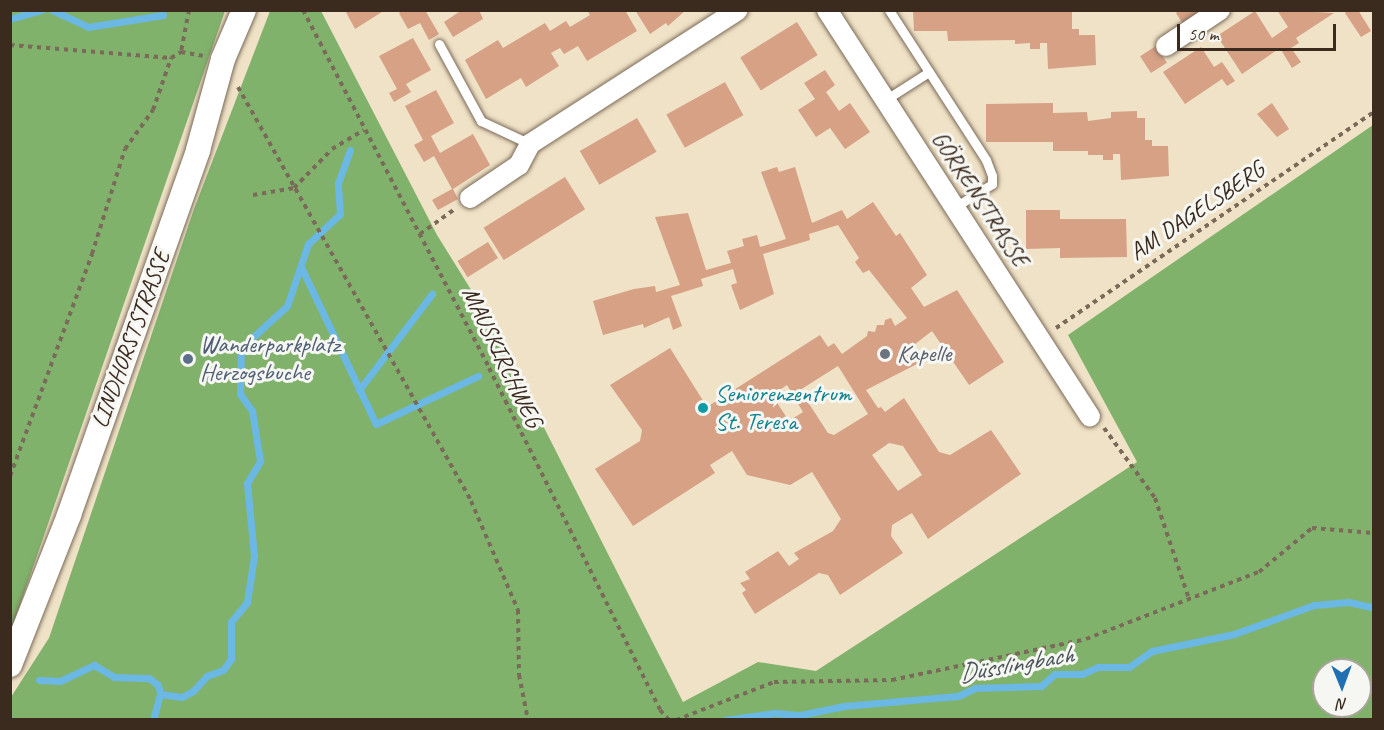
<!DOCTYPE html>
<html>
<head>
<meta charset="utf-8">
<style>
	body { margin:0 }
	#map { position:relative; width:1384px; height:730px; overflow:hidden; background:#f0e2c6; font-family:Caveat,sans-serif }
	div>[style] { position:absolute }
	.forest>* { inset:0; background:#81b26c }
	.stream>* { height:7px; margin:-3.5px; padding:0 3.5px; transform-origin:3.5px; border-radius:3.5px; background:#6bb8e5 }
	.building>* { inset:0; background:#d6a185; transform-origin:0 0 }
	.path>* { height:4px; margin-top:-2px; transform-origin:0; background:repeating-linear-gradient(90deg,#7a6a59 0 4.5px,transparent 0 9px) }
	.roads { filter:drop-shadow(0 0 2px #7a6a59) drop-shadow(0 0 2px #7a6a59) }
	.service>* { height:9px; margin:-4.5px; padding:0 4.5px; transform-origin:4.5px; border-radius:4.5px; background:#fff }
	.minor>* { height:20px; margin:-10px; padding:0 10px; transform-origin:10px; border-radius:10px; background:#fff }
	.tertiary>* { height:24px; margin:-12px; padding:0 12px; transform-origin:12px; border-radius:12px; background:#fff }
	.dots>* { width:16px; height:16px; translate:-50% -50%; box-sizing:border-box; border:3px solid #f6f6f2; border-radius:50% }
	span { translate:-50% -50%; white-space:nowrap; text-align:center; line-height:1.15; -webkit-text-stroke:6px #f6f6f2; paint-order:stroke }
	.street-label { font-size:24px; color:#3b2a1e }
	.service-label { font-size:24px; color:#4e5e75 }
	.left { translate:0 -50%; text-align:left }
	.worship-label { font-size:24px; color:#5b616d }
	.culture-label { font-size:24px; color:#0d838f }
	.water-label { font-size:26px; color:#49555a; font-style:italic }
	.frame { position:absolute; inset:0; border:12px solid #3b2a1e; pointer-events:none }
	.north { position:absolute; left:1312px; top:658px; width:60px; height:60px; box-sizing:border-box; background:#f6f6f2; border:2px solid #aba49d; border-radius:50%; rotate:179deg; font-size:16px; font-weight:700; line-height:24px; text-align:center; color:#3b2a1e }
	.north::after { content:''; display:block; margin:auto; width:21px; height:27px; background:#1f6fb2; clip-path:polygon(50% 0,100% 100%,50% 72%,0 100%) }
	.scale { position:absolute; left:1177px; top:24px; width:159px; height:27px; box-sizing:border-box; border:3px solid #3b2a1e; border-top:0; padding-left:8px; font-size:18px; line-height:21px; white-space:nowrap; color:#3b2a1e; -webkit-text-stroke:4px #f6f6f2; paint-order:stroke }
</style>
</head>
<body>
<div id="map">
	<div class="forest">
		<div style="clip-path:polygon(11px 11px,225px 11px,11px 631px)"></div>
		<div style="clip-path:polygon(evenodd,270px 11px,321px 11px,437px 235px,488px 317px,683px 702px,758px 662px,816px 671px,1137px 462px,1068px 335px,1373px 125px,1373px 719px,11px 719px,11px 697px,49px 638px,194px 209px,270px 11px,1324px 670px,1360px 670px,1360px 706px,1324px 706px,1324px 670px)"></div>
	</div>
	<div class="stream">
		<div style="left:52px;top:10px;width:40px;rotate:25deg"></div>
		<div style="left:88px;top:27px;width:76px;rotate:-9.1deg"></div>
		<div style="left:10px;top:19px;width:33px;rotate:-16deg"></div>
		<div style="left:301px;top:267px;width:174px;rotate:64.5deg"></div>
		<div style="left:376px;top:424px;width:113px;rotate:-25.2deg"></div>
		<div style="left:359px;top:390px;width:121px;rotate:-52.8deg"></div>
		<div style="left:39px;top:680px;width:21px;rotate:3deg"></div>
		<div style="left:60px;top:681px;width:38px;rotate:-25deg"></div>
		<div style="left:94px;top:665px;width:23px;rotate:31deg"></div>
		<div style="left:114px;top:677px;width:35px;rotate:2deg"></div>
		<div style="left:149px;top:678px;width:11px;rotate:38deg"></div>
		<div style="left:158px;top:685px;width:9px;rotate:77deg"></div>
		<div style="left:160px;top:694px;width:27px;rotate:105deg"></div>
		<div style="left:160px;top:694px;width:22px;rotate:8deg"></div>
		<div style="left:182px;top:697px;width:13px;rotate:-29deg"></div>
		<div style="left:193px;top:691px;width:21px;rotate:-47deg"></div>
		<div style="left:207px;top:676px;width:17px;rotate:-21deg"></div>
		<div style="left:223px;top:670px;width:14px;rotate:-54deg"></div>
		<div style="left:231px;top:659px;width:37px;rotate:-90deg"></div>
		<div style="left:231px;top:622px;width:26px;rotate:-51deg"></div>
		<div style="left:247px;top:602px;width:47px;rotate:-81.3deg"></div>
		<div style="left:254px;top:556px;width:73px;rotate:-95.5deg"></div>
		<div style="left:247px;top:483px;width:26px;rotate:-59deg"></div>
		<div style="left:260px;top:461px;width:51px;rotate:-99.1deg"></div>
		<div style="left:252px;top:411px;width:21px;rotate:-125deg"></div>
		<div style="left:240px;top:394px;width:46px;rotate:-88.8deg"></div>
		<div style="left:241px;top:348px;width:62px;rotate:-42.4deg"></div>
		<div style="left:287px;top:306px;width:65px;rotate:-71.3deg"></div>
		<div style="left:308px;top:244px;width:44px;rotate:-43.2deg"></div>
		<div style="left:340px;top:214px;width:31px;rotate:-94deg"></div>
		<div style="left:338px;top:183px;width:35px;rotate:-70deg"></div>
		<div style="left:725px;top:720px;width:50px;rotate:-8deg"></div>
		<div style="left:775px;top:713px;width:25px;rotate:5deg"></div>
		<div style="left:800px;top:715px;width:45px;rotate:-11.6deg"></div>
		<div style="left:844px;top:706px;width:114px;rotate:-5deg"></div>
		<div style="left:958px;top:696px;width:19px;rotate:-25deg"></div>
		<div style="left:975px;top:688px;width:66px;rotate:-1.7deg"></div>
		<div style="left:1041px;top:686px;width:18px;rotate:-41deg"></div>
		<div style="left:1055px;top:674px;width:27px"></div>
		<div style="left:1082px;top:674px;width:17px;rotate:-24deg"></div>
		<div style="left:1098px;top:667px;width:31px"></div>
		<div style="left:1129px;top:667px;width:28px;rotate:-35deg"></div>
		<div style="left:1152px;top:651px;width:84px;rotate:-11.7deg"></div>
		<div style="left:1234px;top:634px;width:85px;rotate:-19.9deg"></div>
		<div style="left:1314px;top:605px;width:35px;rotate:-5deg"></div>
		<div style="left:1349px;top:602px;width:26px;rotate:13deg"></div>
	</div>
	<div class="building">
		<div style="clip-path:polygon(349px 10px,385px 10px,355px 29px,346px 12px)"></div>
		<div style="clip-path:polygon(403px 10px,425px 10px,439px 34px,429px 40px,420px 23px,408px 29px,399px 13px)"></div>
		<div style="clip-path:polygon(462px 10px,479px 10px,483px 19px,453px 37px,444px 22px)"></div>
		<div style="clip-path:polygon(587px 10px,625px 10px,637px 31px,587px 61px,578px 46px,564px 54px,560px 48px,551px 53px,559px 66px,526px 87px,521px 78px,486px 99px,465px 60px,498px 40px,503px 48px,545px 23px,550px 31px,566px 21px,570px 27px,590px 15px)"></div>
		<div style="clip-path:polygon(635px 10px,686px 10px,668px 26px,666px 23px,650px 34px)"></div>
		<div style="clip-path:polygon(913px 10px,1072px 10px,1072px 29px,1079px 29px,1079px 35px,1095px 35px,1096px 65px,1048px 69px,1047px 43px,1040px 43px,1040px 49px,1030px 49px,1030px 43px,1015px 44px,1015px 40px,948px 41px,947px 31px,914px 31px)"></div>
		<div style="clip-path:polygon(1179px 10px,1204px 10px,1183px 24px,1176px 13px)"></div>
		<div style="clip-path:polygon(1277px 10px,1334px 13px,1296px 38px,1299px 43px,1291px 48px,1301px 62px,1292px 68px,1280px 48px,1242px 74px,1217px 36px,1255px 11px,1272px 38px,1288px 27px)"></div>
		<div style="clip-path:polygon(1348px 10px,1358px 10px,1371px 31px,1361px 37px,1345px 13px)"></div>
		<div style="left:797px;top:22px;width:39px;height:67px;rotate:58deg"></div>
		<div style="clip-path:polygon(413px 38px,431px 70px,406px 84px,411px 92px,394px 102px,389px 93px,397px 89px,379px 56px)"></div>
		<div style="left:1156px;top:46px;width:20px;height:19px;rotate:57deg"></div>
		<div style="clip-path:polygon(1201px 47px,1214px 67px,1222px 62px,1235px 81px,1227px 86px,1222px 79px,1185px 104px,1163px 72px)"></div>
		<div style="clip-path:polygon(825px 70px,835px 85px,826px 92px,839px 111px,850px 103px,870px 132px,845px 149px,830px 128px,816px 137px,798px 110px,815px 99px,804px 83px)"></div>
		<div style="left:725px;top:82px;width:38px;height:67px;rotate:61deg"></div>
		<div style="clip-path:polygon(436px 90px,454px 123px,431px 136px,440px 153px,473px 134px,490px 165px,453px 189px,458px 199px,438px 210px,432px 200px,452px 189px,434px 156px,424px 162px,414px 145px,423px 140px,405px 106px)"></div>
		<div style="clip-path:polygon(1053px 103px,1053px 113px,1087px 112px,1088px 121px,1111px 118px,1111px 112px,1137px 111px,1137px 118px,1145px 118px,1145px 140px,1152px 140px,1152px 146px,1168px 146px,1169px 176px,1121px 180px,1120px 154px,1113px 154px,1113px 160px,1103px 160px,1103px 155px,1088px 155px,1088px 151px,1053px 151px,1053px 142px,986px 142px,986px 104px)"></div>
		<div style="clip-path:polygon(1272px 103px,1289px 129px,1277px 137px,1257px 114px)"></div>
		<div style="left:637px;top:118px;width:39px;height:66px;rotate:60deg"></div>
		<div style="clip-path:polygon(evenodd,777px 167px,779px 172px,795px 167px,812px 223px,842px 210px,847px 219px,873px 202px,896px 236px,900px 233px,927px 275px,911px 288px,924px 307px,957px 290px,1004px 362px,969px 385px,932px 331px,910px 348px,921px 362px,866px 390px,878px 408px,881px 407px,885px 412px,904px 398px,939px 452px,950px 455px,991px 430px,1021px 474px,928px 539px,912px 513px,892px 525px,891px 536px,903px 553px,840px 595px,828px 575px,819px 573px,755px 614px,742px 593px,746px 590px,740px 583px,750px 579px,745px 572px,778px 551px,789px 566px,799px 559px,794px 553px,833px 531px,841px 519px,812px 472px,790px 485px,747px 475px,732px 451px,710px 465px,715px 473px,633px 526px,595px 469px,640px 441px,642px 430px,610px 385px,670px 348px,707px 407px,820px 335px,828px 347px,834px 343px,842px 354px,867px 336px,868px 331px,875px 332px,877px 325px,884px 325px,885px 320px,891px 318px,895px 326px,907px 318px,869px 270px,863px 273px,855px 262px,859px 258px,838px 225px,809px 234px,810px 240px,763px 254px,774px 294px,740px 310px,731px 285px,737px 283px,733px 269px,701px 279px,703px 286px,671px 296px,682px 326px,673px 330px,669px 317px,644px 328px,643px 324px,603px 335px,593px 301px,634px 289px,655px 286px,656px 292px,680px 285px,655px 217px,688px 213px,706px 270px,731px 263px,727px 251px,744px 246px,742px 239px,757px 235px,760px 247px,786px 239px,761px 172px,777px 167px,838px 366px,868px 414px,834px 435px,828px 433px,800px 390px,838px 366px,777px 167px,787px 385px,803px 412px,789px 421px,772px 395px,787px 385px,777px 167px,889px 443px,903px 446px,922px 475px,898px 491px,872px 455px,889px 443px)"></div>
		<div style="left:565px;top:177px;width:38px;height:96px;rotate:58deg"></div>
		<div style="clip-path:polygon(1026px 210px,1060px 210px,1060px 219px,1126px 219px,1127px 257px,1060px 258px,1060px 248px,1026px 249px)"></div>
		<div style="left:488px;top:242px;width:19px;height:36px;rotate:58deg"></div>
	</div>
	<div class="path">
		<div style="left:189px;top:10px;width:43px;rotate:100.8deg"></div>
		<div style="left:181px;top:52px;width:22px;rotate:10deg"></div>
		<div style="left:303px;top:10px;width:403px;rotate:62.5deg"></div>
		<div style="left:489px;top:368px;width:382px;rotate:63.4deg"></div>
		<div style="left:660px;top:710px;width:13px;rotate:48deg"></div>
		<div style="left:10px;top:45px;width:162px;rotate:4.6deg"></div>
		<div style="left:171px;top:58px;width:12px;rotate:-31deg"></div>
		<div style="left:238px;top:87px;width:475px;rotate:60.6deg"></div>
		<div style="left:471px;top:501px;width:119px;rotate:66.7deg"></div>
		<div style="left:518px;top:610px;width:65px;rotate:89.1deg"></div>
		<div style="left:519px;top:675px;width:46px;rotate:78.7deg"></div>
		<div style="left:253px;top:195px;width:42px;rotate:-9.7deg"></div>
		<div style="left:294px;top:188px;width:54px;rotate:-45.7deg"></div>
		<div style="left:332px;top:149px;width:37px;rotate:-31deg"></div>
		<div style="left:420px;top:234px;width:44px;rotate:-35.8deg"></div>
		<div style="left:1056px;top:328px;width:384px;rotate:-34.2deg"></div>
		<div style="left:1104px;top:428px;width:87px;rotate:53.9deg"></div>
		<div style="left:1155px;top:498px;width:107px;rotate:71.4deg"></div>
		<div style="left:10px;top:476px;width:237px;rotate:-69.7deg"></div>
		<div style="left:92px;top:254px;width:110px;rotate:-72.6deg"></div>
		<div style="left:125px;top:149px;width:48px;rotate:-54.3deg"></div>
		<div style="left:153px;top:110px;width:55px;rotate:-70.9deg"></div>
		<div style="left:676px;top:720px;width:105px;rotate:-21.2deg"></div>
		<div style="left:774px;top:682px;width:118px;rotate:-1deg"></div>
		<div style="left:892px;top:680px;width:198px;rotate:-11.9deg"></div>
		<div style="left:1086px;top:639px;width:186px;rotate:-21.2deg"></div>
		<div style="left:1259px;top:572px;width:69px;rotate:-39.7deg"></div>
		<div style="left:1312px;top:528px;width:62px;rotate:4.6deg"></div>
		<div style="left:1300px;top:720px;width:52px"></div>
	</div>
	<div class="roads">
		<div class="service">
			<div style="left:889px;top:10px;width:179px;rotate:57.1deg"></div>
			<div style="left:986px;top:160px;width:17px;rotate:69deg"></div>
			<div style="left:992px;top:176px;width:8px;rotate:90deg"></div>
			<div style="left:992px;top:184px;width:44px;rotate:148.1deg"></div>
			<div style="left:439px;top:44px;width:88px;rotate:61.4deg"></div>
			<div style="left:481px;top:121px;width:54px;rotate:25.1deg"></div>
			<div style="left:885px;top:100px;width:52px;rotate:-32.5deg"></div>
		</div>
		<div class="minor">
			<div style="left:827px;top:10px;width:484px;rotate:57.1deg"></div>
			<div style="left:1166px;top:46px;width:65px;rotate:-33.7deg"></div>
			<div style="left:470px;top:198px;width:59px;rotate:-34deg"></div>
			<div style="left:519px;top:165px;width:24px;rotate:-62deg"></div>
			<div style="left:530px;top:144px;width:247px;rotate:-32.8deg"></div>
		</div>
		<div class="tertiary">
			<div style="left:10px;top:665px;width:161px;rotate:-68.5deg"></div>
			<div style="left:69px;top:515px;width:387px;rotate:-70.5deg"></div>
			<div style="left:198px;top:150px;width:94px;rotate:-74.6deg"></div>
			<div style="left:223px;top:59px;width:53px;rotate:-66.8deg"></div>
		</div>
	</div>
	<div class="dots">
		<div style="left:885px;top:354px;background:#6b7280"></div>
		<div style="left:188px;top:359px;background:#5c6f8a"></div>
		<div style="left:703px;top:408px;background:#0f9aa8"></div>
	</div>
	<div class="street-label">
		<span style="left:980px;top:199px;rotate:57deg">GÖRKENSTRASSE</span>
		<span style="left:1197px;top:211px;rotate:-34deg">AM DAGELSBERG</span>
		<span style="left:131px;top:339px;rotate:-70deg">LINDHORSTSTRASSE</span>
		<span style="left:502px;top:357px;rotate:64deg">MAUSKIRCHWEG</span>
	</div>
	<div class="service-label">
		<span class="left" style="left:200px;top:359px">Wanderparkplatz<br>Herzogsbuche</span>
	</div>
	<div class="worship-label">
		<span class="left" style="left:897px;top:354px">Kapelle</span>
	</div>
	<div class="culture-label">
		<span class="left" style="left:715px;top:408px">Seniorenzentrum<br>St. Teresa</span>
	</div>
	<div class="water-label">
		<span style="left:1016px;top:664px;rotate:-10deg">Düsslingbach</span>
	</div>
	<div class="frame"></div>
	<div class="north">N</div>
	<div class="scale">50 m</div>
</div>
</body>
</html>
